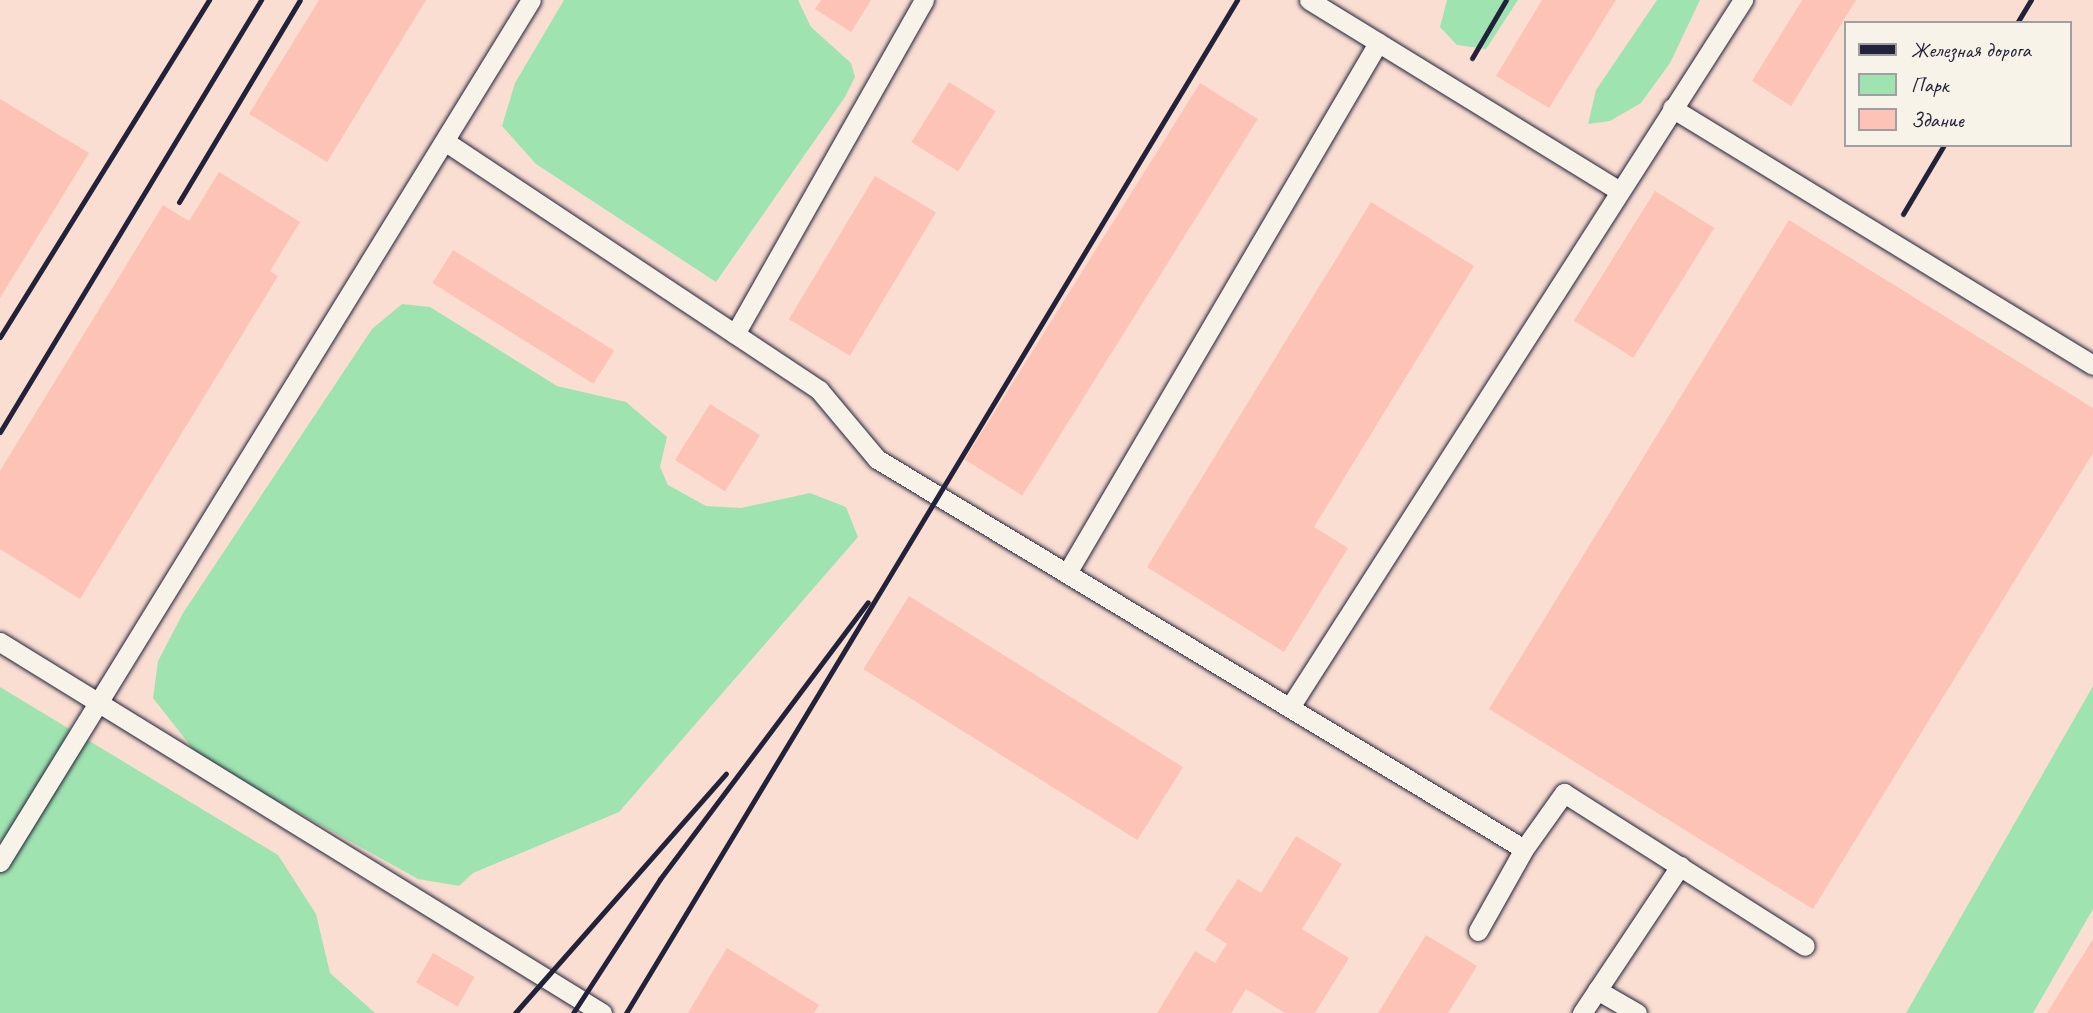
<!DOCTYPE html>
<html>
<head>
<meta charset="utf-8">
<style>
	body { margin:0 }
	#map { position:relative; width:2093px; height:1013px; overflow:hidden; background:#f8e9de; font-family:Caveat,sans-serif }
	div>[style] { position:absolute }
	.built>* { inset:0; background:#faded2 }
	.green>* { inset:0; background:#9fe4b0 }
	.building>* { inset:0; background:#fdc3b6; transform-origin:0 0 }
	.roads { filter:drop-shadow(0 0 2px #22223b) drop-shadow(0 0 2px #22223b) }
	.service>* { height:19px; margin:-9.5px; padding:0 9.5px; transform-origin:9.5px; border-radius:9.5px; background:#f7f3e8 }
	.rail>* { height:5px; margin:-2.5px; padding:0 2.5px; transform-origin:2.5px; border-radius:2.5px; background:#22223b }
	span { translate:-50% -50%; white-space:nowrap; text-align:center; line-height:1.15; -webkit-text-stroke:6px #f7f3e8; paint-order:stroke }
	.legend { position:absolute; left:1844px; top:21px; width:228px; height:126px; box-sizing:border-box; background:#f7f3e8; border:2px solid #a29fa3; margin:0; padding:9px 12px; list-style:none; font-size:21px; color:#22223b }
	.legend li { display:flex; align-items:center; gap:14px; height:35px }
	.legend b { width:35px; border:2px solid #a29fa3 }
</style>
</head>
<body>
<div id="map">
	<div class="built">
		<div style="clip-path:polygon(evenodd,0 0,2093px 0,2093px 1013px,0 1013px,0 0,1846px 23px,2070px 23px,2070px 145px,1846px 145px,1846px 23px)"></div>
	</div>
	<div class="green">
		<div style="clip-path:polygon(564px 0,798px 0,811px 27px,851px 63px,855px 77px,845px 97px,716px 282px,536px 164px,502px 126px,515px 83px)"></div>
		<div style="clip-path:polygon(1447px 0,1518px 0,1486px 49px,1457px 45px,1440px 27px)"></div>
		<div style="clip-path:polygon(1657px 0,1700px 0,1670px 63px,1641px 103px,1610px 121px,1588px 124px,1596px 90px)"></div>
		<div style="clip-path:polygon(402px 304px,430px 307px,557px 386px,626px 402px,667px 437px,660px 467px,668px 485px,706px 506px,741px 508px,810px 493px,846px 507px,858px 537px,619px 812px,473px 873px,459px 886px,418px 879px,200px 758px,153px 698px,158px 661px,183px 613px,372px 329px)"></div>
		<div style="clip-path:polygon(2093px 686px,2093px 909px,2033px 1013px,1906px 1013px)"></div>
		<div style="clip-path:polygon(0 687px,278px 855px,316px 914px,330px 973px,375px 1013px,0 1013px)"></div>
	</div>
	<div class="building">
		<div style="clip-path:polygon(319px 0,426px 0,327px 162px,249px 114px)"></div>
		<div style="clip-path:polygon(821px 0,871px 0,851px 32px,815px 9px)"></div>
		<div style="clip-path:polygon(1542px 0,1616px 0,1549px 108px,1496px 76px)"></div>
		<div style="clip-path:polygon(1802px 0,1856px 0,1791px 106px,1752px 81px)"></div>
		<div style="left:949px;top:82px;width:55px;height:71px;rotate:32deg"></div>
		<div style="left:1200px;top:83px;width:68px;height:444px;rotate:32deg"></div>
		<div style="clip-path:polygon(0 99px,89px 153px,0 298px)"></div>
		<div style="clip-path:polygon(219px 172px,300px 222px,270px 271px,278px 276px,80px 599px,0 549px,0 471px,163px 205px,189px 221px)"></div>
		<div style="left:875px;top:176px;width:71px;height:167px;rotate:31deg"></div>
		<div style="left:1655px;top:191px;width:70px;height:153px;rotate:32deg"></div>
		<div style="clip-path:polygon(1371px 202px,1474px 266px,1314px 527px,1348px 548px,1284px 652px,1147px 567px)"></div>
		<div style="clip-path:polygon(1789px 220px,2093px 408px,2093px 453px,1813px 909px,1489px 709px)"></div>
		<div style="left:453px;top:250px;width:190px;height:39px;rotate:32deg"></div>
		<div style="left:710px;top:404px;width:59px;height:66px;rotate:32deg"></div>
		<div style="left:909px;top:596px;width:323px;height:86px;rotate:32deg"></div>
		<div style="clip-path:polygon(1296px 836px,1342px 864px,1302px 929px,1349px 958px,1315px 1013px,1285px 1013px,1246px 989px,1231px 1013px,1157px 1013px,1195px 951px,1215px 963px,1227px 944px,1205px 930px,1238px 879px,1261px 893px)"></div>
		<div style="clip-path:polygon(1426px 935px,1477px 966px,1448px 1013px,1378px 1013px)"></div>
		<div style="clip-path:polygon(2093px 939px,2093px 1013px,2047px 1013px)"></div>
		<div style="clip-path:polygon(727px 948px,819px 1005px,814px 1013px,688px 1013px)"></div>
		<div style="left:433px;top:953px;width:48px;height:34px;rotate:30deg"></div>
	</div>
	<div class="roads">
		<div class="service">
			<div style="left:1309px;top:0;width:364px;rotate:31.6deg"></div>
			<div style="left:1672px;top:108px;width:493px;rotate:31.4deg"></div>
			<div style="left:446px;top:142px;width:448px;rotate:33.6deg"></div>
			<div style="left:819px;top:390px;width:90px;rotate:50deg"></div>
			<div style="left:877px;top:459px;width:755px;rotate:31.08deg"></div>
			<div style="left:1524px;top:849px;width:94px;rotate:119.3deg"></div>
			<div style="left:735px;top:334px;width:384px;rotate:-60.5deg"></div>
			<div style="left:1067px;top:573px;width:615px;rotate:-59.6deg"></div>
			<div style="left:0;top:642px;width:707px;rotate:31.64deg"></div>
			<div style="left:1290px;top:707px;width:840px;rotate:-57.35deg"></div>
			<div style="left:1524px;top:849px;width:69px;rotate:-54.5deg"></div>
			<div style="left:1564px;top:793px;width:285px;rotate:32.4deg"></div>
			<div style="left:0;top:862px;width:1012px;rotate:-58.37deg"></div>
			<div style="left:1597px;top:990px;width:46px;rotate:29.9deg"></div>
			<div style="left:1582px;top:1013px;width:177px;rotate:-56.3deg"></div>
		</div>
	</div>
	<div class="rail">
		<div style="left:2017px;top:23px;width:27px;rotate:-59deg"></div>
		<div style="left:1472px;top:58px;width:67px;rotate:-59.6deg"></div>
		<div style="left:179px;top:202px;width:235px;rotate:-59.1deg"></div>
		<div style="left:1903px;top:214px;width:80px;rotate:-59.3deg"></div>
		<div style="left:0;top:337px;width:397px;rotate:-58.2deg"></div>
		<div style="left:0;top:432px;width:505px;rotate:-58.86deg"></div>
		<div style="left:515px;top:1013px;width:319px;rotate:-48.6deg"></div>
		<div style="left:573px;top:1013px;width:160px;rotate:-57deg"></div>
		<div style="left:660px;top:879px;width:346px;rotate:-53.1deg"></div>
		<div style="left:626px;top:1013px;width:1183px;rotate:-58.9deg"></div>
	</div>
	<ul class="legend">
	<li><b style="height:9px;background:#22223b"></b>Железная дорога</li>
	<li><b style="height:19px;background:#9fe4b0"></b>Парк</li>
	<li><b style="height:19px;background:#fdc3b6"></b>Здание</li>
	</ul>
</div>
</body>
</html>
